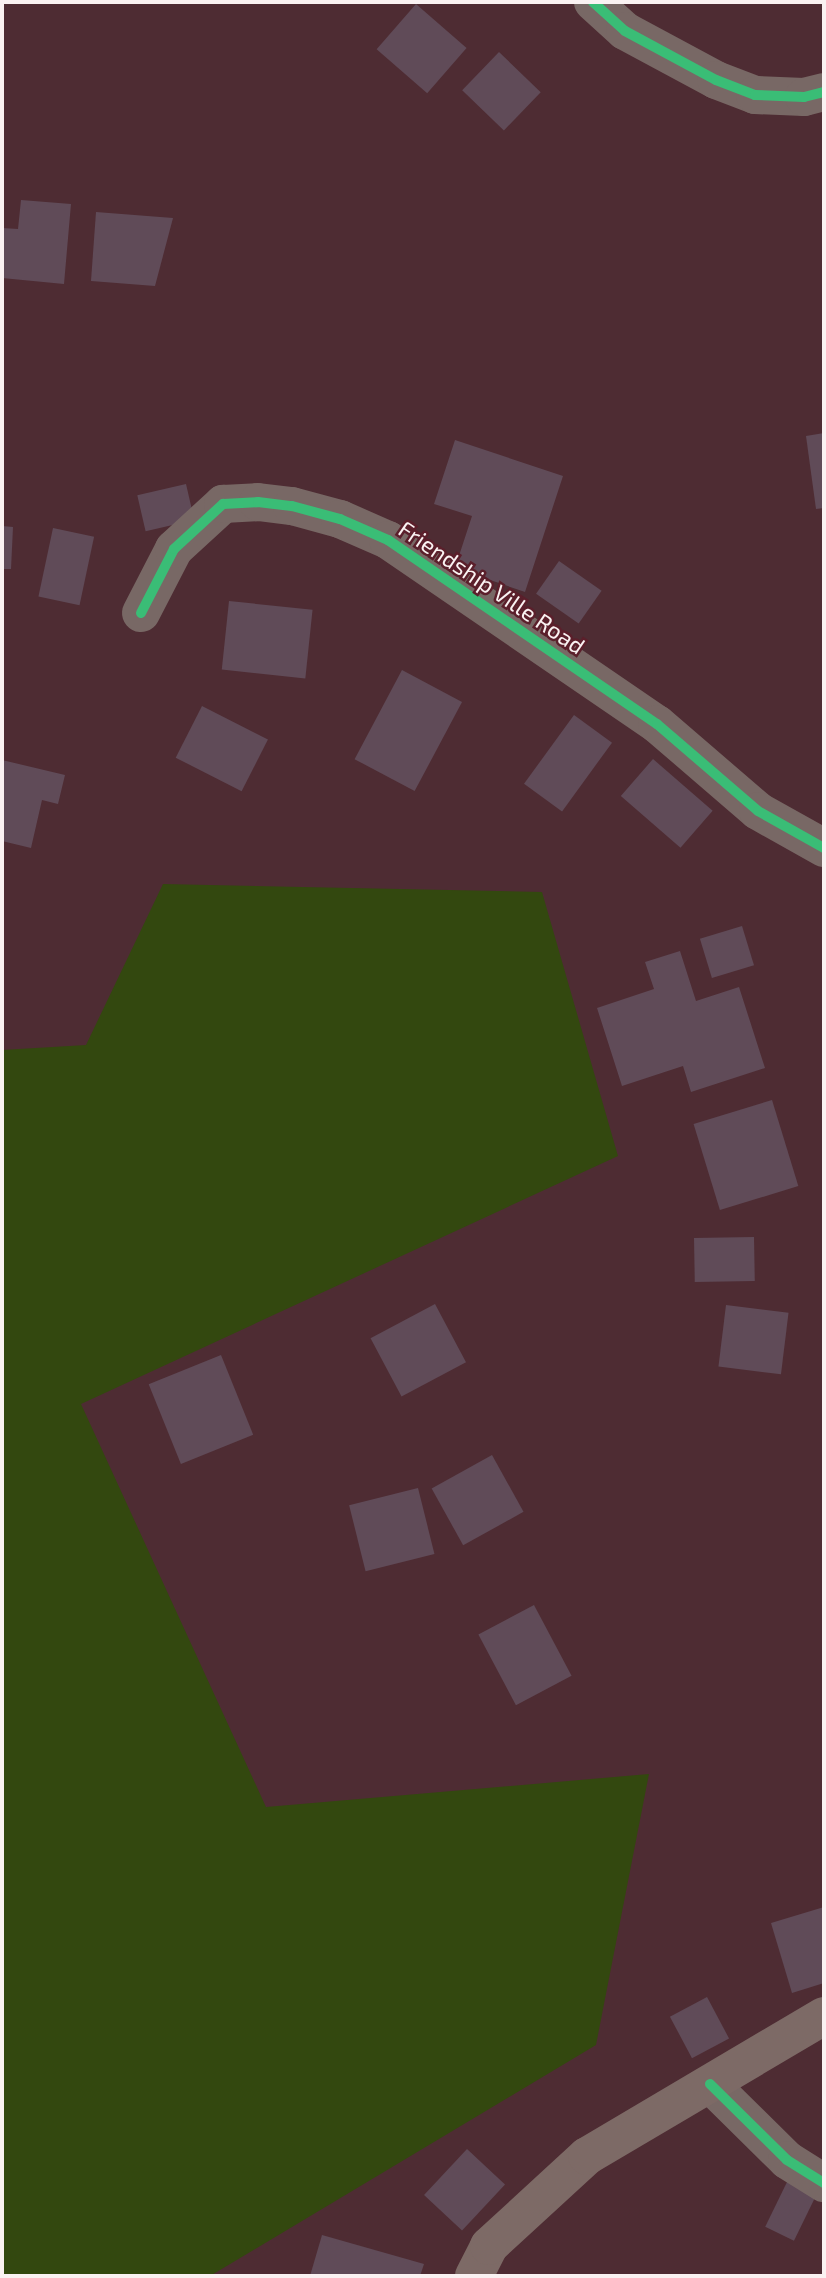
<!DOCTYPE html>
<html>
<head>
<meta charset="utf-8">
<style>
	body { margin:0 }
	#map { position:relative; width:826px; height:2278px; overflow:hidden; background:#4e2c33; font-family:"Exo 2",sans-serif }
	div>[style] { position:absolute }
	.green>* { inset:0; background:#33480f }
	.building>* { inset:0; background:#604b58; transform-origin:0 0 }
	.minor>* { height:38px; margin:-19px; padding:0 19px; transform-origin:19px; border-radius:19px; background:#786865 }
	.secondary>* { height:38px; margin:-19px; padding:0 19px; transform-origin:19px; border-radius:19px; background:#7d6a66 }
	.cycleway>* { height:10px; margin:-5px; padding:0 5px; transform-origin:5px; border-radius:5px; background:#3abd76 }
	span { translate:-50% -50%; white-space:nowrap; text-align:center; line-height:1.15; -webkit-text-stroke:5px #5b1f2b; paint-order:stroke }
	.street-label { font-size:23px; color:#faf2f2 }
	.frame { position:absolute; inset:0; border:4px solid #faf2f2; pointer-events:none }
</style>
</head>
<body>
<div id="map">
	<div class="green">
		<div style="clip-path:polygon(163px 884px,542px 892px,618px 1156px,81px 1404px,266px 1807px,649px 1774px,596px 2045px,210px 2276px,2px 2276px,2px 1050px,86px 1045px)"></div>
	</div>
	<div class="building">
		<div style="left:416px;top:4px;width:67px;height:60px;rotate:41deg"></div>
		<div style="left:499px;top:52px;width:58px;height:53px;rotate:44deg"></div>
		<div style="clip-path:polygon(21px 200px,71px 204px,64px 284px,2px 278px,2px 228px,18px 229px)"></div>
		<div style="clip-path:polygon(96px 212px,173px 218px,155px 286px,91px 281px)"></div>
		<div style="clip-path:polygon(824px 433px,824px 508px,816px 509px,806px 436px)"></div>
		<div style="clip-path:polygon(455px 440px,563px 476px,525px 592px,455px 568px,472px 516px,434px 504px)"></div>
		<div style="left:186px;top:484px;width:37px;height:50px;rotate:77deg"></div>
		<div style="clip-path:polygon(2px 526px,13px 527px,11px 569px,2px 569px)"></div>
		<div style="left:53px;top:528px;width:42px;height:70px;rotate:12deg"></div>
		<div style="left:559px;top:561px;width:52px;height:40px;rotate:35deg"></div>
		<div style="left:229px;top:601px;width:84px;height:69px;rotate:6deg"></div>
		<div style="left:402px;top:670px;width:68px;height:101px;rotate:28deg"></div>
		<div style="left:202px;top:706px;width:74px;height:58px;rotate:27deg"></div>
		<div style="left:574px;top:715px;width:47px;height:85px;rotate:36deg"></div>
		<div style="left:653px;top:759px;width:79px;height:49px;rotate:41deg"></div>
		<div style="clip-path:polygon(2px 760px,65px 775px,58px 804px,42px 800px,31px 848px,2px 841px)"></div>
		<div style="left:742px;top:926px;width:41px;height:44px;rotate:73deg"></div>
		<div style="clip-path:polygon(680px 951px,696px 1001px,739px 987px,765px 1068px,691px 1092px,683px 1066px,622px 1086px,597px 1008px,654px 989px,645px 962px)"></div>
		<div style="left:772px;top:1100px;width:90px;height:82px;rotate:73deg"></div>
		<div style="left:754px;top:1237px;width:44px;height:60px;rotate:89deg"></div>
		<div style="left:435px;top:1304px;width:66px;height:73px;rotate:62deg"></div>
		<div style="left:726px;top:1305px;width:63px;height:62px;rotate:7deg"></div>
		<div style="left:221px;top:1355px;width:86px;height:78px;rotate:68deg"></div>
		<div style="left:492px;top:1455px;width:65px;height:69px;rotate:61deg"></div>
		<div style="left:418px;top:1488px;width:68px;height:71px;rotate:76deg"></div>
		<div style="left:534px;top:1605px;width:80px;height:63px;rotate:62deg"></div>
		<div style="clip-path:polygon(824px 1907px,824px 1983px,792px 1993px,771px 1923px)"></div>
		<div style="left:707px;top:1997px;width:47px;height:42px;rotate:62deg"></div>
		<div style="left:467px;top:2149px;width:52px;height:63px;rotate:43deg"></div>
		<div style="left:788px;top:2180px;width:32px;height:52px;rotate:26deg"></div>
		<div style="clip-path:polygon(322px 2235px,424px 2264px,420px 2276px,310px 2276px)"></div>
	</div>
	<div class="minor">
		<div style="left:593px;top:2px;width:43px;rotate:42.2deg"></div>
		<div style="left:625px;top:31px;width:103px;rotate:28.3deg"></div>
		<div style="left:716px;top:80px;width:42px;rotate:21deg"></div>
		<div style="left:755px;top:95px;width:49px;rotate:2.3deg"></div>
		<div style="left:804px;top:97px;width:21px;rotate:-14deg"></div>
		<div style="left:141px;top:613px;width:72px;rotate:-62.7deg"></div>
		<div style="left:174px;top:549px;width:67px;rotate:-42.6deg"></div>
		<div style="left:223px;top:504px;width:35px;rotate:-3deg"></div>
		<div style="left:258px;top:502px;width:34px;rotate:7deg"></div>
		<div style="left:292px;top:506px;width:50px;rotate:15.2deg"></div>
		<div style="left:340px;top:519px;width:52px;rotate:23.6deg"></div>
		<div style="left:388px;top:540px;width:326px;rotate:34.4deg"></div>
		<div style="left:657px;top:724px;width:133px;rotate:40.7deg"></div>
		<div style="left:758px;top:811px;width:76px;rotate:29.3deg"></div>
		<div style="left:710px;top:2084px;width:108px;rotate:44.6deg"></div>
		<div style="left:787px;top:2160px;width:44px;rotate:31.9deg"></div>
	</div>
	<div class="secondary">
		<div style="left:474px;top:2276px;width:34px;rotate:-63deg"></div>
		<div style="left:489px;top:2246px;width:133px;rotate:-42.6deg"></div>
		<div style="left:587px;top:2156px;width:275px;rotate:-30.6deg"></div>
	</div>
	<div class="cycleway">
		<div style="left:593px;top:2px;width:43px;rotate:42.2deg"></div>
		<div style="left:625px;top:31px;width:103px;rotate:28.3deg"></div>
		<div style="left:716px;top:80px;width:42px;rotate:21deg"></div>
		<div style="left:755px;top:95px;width:49px;rotate:2.3deg"></div>
		<div style="left:804px;top:97px;width:21px;rotate:-14deg"></div>
		<div style="left:141px;top:613px;width:72px;rotate:-62.7deg"></div>
		<div style="left:174px;top:549px;width:67px;rotate:-42.6deg"></div>
		<div style="left:223px;top:504px;width:35px;rotate:-3deg"></div>
		<div style="left:258px;top:502px;width:34px;rotate:7deg"></div>
		<div style="left:292px;top:506px;width:50px;rotate:15.2deg"></div>
		<div style="left:340px;top:519px;width:52px;rotate:23.6deg"></div>
		<div style="left:388px;top:540px;width:326px;rotate:34.4deg"></div>
		<div style="left:657px;top:724px;width:133px;rotate:40.7deg"></div>
		<div style="left:758px;top:811px;width:76px;rotate:29.3deg"></div>
		<div style="left:710px;top:2084px;width:108px;rotate:44.6deg"></div>
		<div style="left:787px;top:2160px;width:44px;rotate:31.9deg"></div>
	</div>
	<div class="street-label">
		<span style="left:492px;top:587px;rotate:34deg">Friendship Ville Road</span>
	</div>
	<div class="frame"></div>
</div>
</body>
</html>
